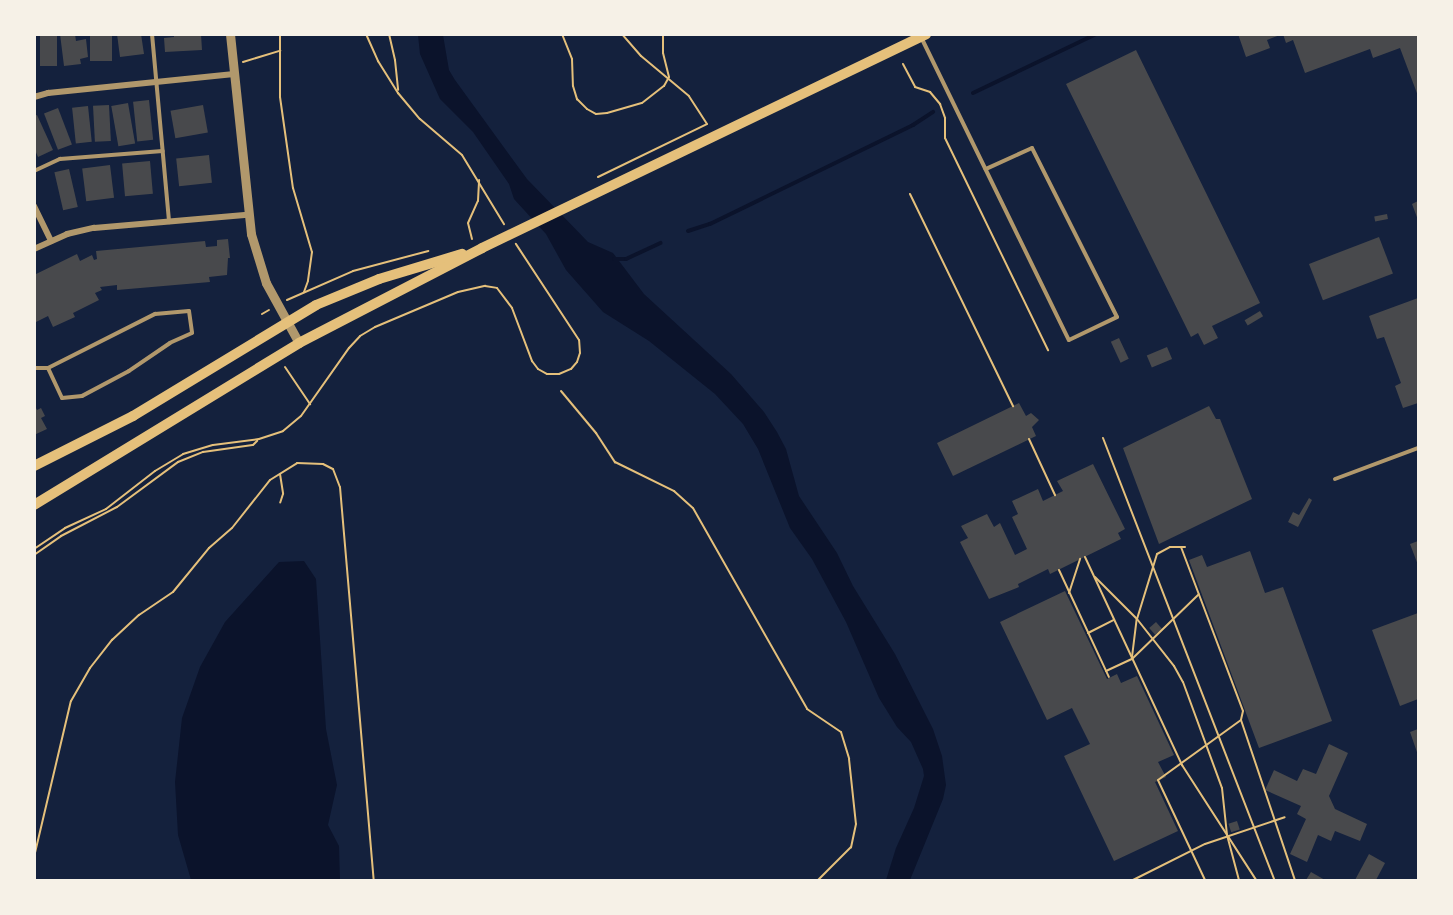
<!DOCTYPE html>
<html>
<head>
<meta charset="utf-8">
<style>
	body { margin:0 }
	#map { position:relative; width:1453px; height:915px; overflow:hidden; background:#14213d; font-family:"PT Sans",sans-serif }
	div>[style] { position:absolute }
	.water>* { inset:0; background:#0b132b }
	.stream>* { height:4px; margin:-2px; padding:0 2px; transform-origin:2px; border-radius:2px; background:#0b132b }
	.building>* { inset:0; background:#48494c; transform-origin:0 0 }
	.path>* { height:2px; margin:-1px; padding:0 1px; transform-origin:1px; border-radius:1px; background:#e5c07b }
	.service>* { height:4px; margin:-2px; padding:0 2px; transform-origin:2px; border-radius:2px; background:#b1986c }
	.minor>* { height:6px; margin:-3px; padding:0 3px; transform-origin:3px; border-radius:3px; background:#b1986c }
	.tertiary>* { height:9px; margin:-4.5px; padding:0 4.5px; transform-origin:4.5px; border-radius:4.5px; background:#b1986c }
	.secondary>* { height:10px; margin:-5px; padding:0 5px; transform-origin:5px; border-radius:5px; background:#e5c07b }
	span { translate:-50% -50%; white-space:nowrap; text-align:center; line-height:1.15; -webkit-text-stroke:4.5px #f6f1e7; paint-order:stroke }
	.frame { position:absolute; inset:0; border:36px solid #f6f1e7; pointer-events:none }
</style>
</head>
<body>
<div id="map">
	<div class="water">
		<div style="clip-path:polygon(418px 35px,443px 35px,449px 70px,455px 80px,527px 179px,588px 242px,613px 253px,644px 294px,731px 374px,764px 412px,777px 432px,786px 449px,799px 496px,837px 553px,853px 586px,895px 654px,933px 729px,942px 756px,946px 785px,943px 799px,910px 880px,886px 880px,896px 848px,914px 808px,924px 776px,923px 769px,911px 742px,897px 727px,879px 698px,846px 622px,812px 559px,790px 528px,758px 449px,743px 424px,715px 394px,649px 341px,603px 312px,566px 270px,546px 234px,514px 199px,509px 184px,473px 132px,440px 99px,420px 54px)"></div>
		<div style="clip-path:polygon(304px 561px,316px 579px,326px 729px,337px 785px,328px 825px,339px 846px,340px 880px,191px 880px,178px 835px,175px 782px,182px 718px,200px 667px,225px 622px,279px 562px)"></div>
	</div>
	<div class="stream">
		<div style="left:973px;top:93px;width:136px;rotate:-25.6deg"></div>
		<div style="left:688px;top:231px;width:23px;rotate:-18deg"></div>
		<div style="left:710px;top:224px;width:226px;rotate:-26deg"></div>
		<div style="left:913px;top:125px;width:24px;rotate:-33deg"></div>
		<div style="left:614px;top:259px;width:12px"></div>
		<div style="left:626px;top:259px;width:38px;rotate:-25deg"></div>
	</div>
	<div class="building">
		<div style="left:40px;top:34px;width:17px;height:32px"></div>
		<div style="clip-path:polygon(60px 34px,75px 34px,76px 41px,86px 39px,88px 57px,80px 59px,81px 64px,64px 66px)"></div>
		<div style="left:90px;top:34px;width:22px;height:27px"></div>
		<div style="clip-path:polygon(117px 34px,141px 34px,144px 54px,120px 57px)"></div>
		<div style="clip-path:polygon(174px 34px,201px 34px,202px 50px,165px 52px,164px 38px,174px 37px)"></div>
		<div style="clip-path:polygon(1238px 34px,1280px 34px,1280px 35px,1267px 40px,1270px 48px,1246px 57px)"></div>
		<div style="clip-path:polygon(1283px 34px,1418px 34px,1418px 96px,1400px 48px,1373px 58px,1370px 49px,1305px 73px,1293px 40px,1286px 43px)"></div>
		<div style="clip-path:polygon(1136px 50px,1260px 303px,1212px 326px,1218px 338px,1204px 345px,1198px 333px,1191px 337px,1066px 84px)"></div>
		<div style="left:149px;top:100px;width:40px;height:16px;rotate:84deg"></div>
		<div style="left:128px;top:103px;width:41px;height:17px;rotate:80deg"></div>
		<div style="left:109px;top:105px;width:36px;height:16px;rotate:87deg"></div>
		<div style="left:203px;top:105px;width:28px;height:33px;rotate:80deg"></div>
		<div style="left:88px;top:106px;width:36px;height:16px;rotate:84deg"></div>
		<div style="left:58px;top:108px;width:39px;height:15px;rotate:69deg"></div>
		<div style="clip-path:polygon(37px 115px,53px 150px,38px 157px,34px 148px,34px 116px)"></div>
		<div style="left:209px;top:155px;width:28px;height:33px;rotate:84deg"></div>
		<div style="left:150px;top:161px;width:33px;height:28px;rotate:85deg"></div>
		<div style="left:110px;top:165px;width:33px;height:28px;rotate:83deg"></div>
		<div style="left:69px;top:169px;width:39px;height:15px;rotate:77deg"></div>
		<div style="clip-path:polygon(1418px 201px,1418px 220px,1412px 204px)"></div>
		<div style="left:1387px;top:214px;width:5px;height:13px;rotate:79deg"></div>
		<div style="left:1379px;top:237px;width:39px;height:75px;rotate:69deg"></div>
		<div style="clip-path:polygon(228px 239px,230px 258px,228px 258px,227px 275px,209px 277px,210px 282px,117px 290px,117px 285px,100px 287px,102px 290px,95px 293px,99px 300px,73px 313px,75px 317px,53px 327px,48px 316px,34px 323px,34px 275px,77px 254px,80px 261px,92px 255px,94px 260px,97px 259px,96px 251px,205px 241px,206px 247px,217px 246px,217px 240px)"></div>
		<div style="clip-path:polygon(1418px 298px,1418px 403px,1403px 408px,1395px 386px,1401px 383px,1384px 337px,1377px 339px,1369px 316px)"></div>
		<div style="left:1260px;top:311px;width:6px;height:18px;rotate:59deg"></div>
		<div style="left:1119px;top:338px;width:23px;height:9px;rotate:65deg"></div>
		<div style="left:1167px;top:347px;width:13px;height:22px;rotate:67deg"></div>
		<div style="clip-path:polygon(1019px 403px,1026px 416px,1031px 413px,1039px 420px,1032px 427px,1036px 436px,953px 476px,937px 443px)"></div>
		<div style="clip-path:polygon(34px 404px,37px 410px,41px 408px,45px 416px,41px 418px,47px 429px,34px 435px)"></div>
		<div style="clip-path:polygon(1209px 406px,1216px 419px,1220px 419px,1252px 499px,1159px 544px,1123px 448px)"></div>
		<div style="clip-path:polygon(1093px 464px,1125px 529px,1118px 533px,1121px 539px,1050px 574px,1048px 569px,1018px 584px,1019px 587px,989px 599px,960px 542px,968px 538px,961px 526px,987px 514px,994px 527px,1000px 523px,1015px 555px,1027px 549px,1012px 517px,1018px 514px,1012px 501px,1038px 489px,1043px 501px,1063px 491px,1057px 481px)"></div>
		<div style="clip-path:polygon(1309px 498px,1312px 500px,1298px 527px,1288px 522px,1293px 512px,1299px 515px)"></div>
		<div style="clip-path:polygon(1418px 541px,1418px 565px,1410px 544px)"></div>
		<div style="clip-path:polygon(1250px 551px,1265px 593px,1283px 587px,1332px 721px,1259px 748px,1189px 560px,1202px 555px,1207px 567px)"></div>
		<div style="clip-path:polygon(1065px 591px,1107px 679px,1117px 674px,1121px 683px,1137px 676px,1174px 755px,1158px 762px,1166px 777px,1155px 782px,1178px 831px,1114px 861px,1064px 756px,1090px 744px,1072px 708px,1047px 720px,1000px 622px)"></div>
		<div style="clip-path:polygon(1418px 613px,1418px 699px,1400px 706px,1372px 630px)"></div>
		<div style="left:1156px;top:622px;width:9px;height:9px;rotate:49deg"></div>
		<div style="clip-path:polygon(1418px 729px,1418px 755px,1410px 732px)"></div>
		<div style="clip-path:polygon(1329px 744px,1348px 753px,1329px 796px,1335px 809px,1367px 824px,1360px 841px,1335px 831px,1331px 841px,1318px 835px,1307px 862px,1290px 854px,1306px 819px,1297px 814px,1301px 806px,1265px 790px,1274px 770px,1297px 781px,1303px 769px,1316px 774px)"></div>
		<div style="left:1237px;top:821px;width:9px;height:9px;rotate:72deg"></div>
		<div style="clip-path:polygon(1369px 854px,1385px 863px,1376px 880px,1355px 880px)"></div>
		<div style="clip-path:polygon(1311px 872px,1325px 880px,1306px 880px)"></div>
	</div>
	<div class="path">
		<div style="left:280px;top:34px;width:63px;rotate:90deg"></div>
		<div style="left:280px;top:97px;width:92px;rotate:81.9deg"></div>
		<div style="left:293px;top:188px;width:67px;rotate:73.5deg"></div>
		<div style="left:312px;top:252px;width:29px;rotate:98deg"></div>
		<div style="left:308px;top:281px;width:12px;rotate:110deg"></div>
		<div style="left:366px;top:34px;width:30px;rotate:66deg"></div>
		<div style="left:378px;top:61px;width:38px;rotate:58deg"></div>
		<div style="left:398px;top:93px;width:34px;rotate:50deg"></div>
		<div style="left:420px;top:119px;width:55px;rotate:40.6deg"></div>
		<div style="left:462px;top:155px;width:81px;rotate:58.7deg"></div>
		<div style="left:389px;top:34px;width:27px;rotate:77deg"></div>
		<div style="left:395px;top:60px;width:30px;rotate:84deg"></div>
		<div style="left:562px;top:34px;width:27px;rotate:68deg"></div>
		<div style="left:572px;top:59px;width:27px;rotate:88deg"></div>
		<div style="left:573px;top:86px;width:14px;rotate:73deg"></div>
		<div style="left:577px;top:99px;width:14px;rotate:45deg"></div>
		<div style="left:587px;top:109px;width:10px;rotate:29deg"></div>
		<div style="left:596px;top:114px;width:11px;rotate:-5deg"></div>
		<div style="left:607px;top:113px;width:36px;rotate:-16deg"></div>
		<div style="left:642px;top:103px;width:28px;rotate:-38deg"></div>
		<div style="left:664px;top:86px;width:10px;rotate:-61deg"></div>
		<div style="left:669px;top:77px;width:25px;rotate:-104deg"></div>
		<div style="left:663px;top:53px;width:19px;rotate:-90deg"></div>
		<div style="left:243px;top:62px;width:39px;rotate:-17deg"></div>
		<div style="left:903px;top:64px;width:26px;rotate:62deg"></div>
		<div style="left:915px;top:87px;width:16px;rotate:18deg"></div>
		<div style="left:930px;top:92px;width:16px;rotate:50deg"></div>
		<div style="left:940px;top:104px;width:15px;rotate:70deg"></div>
		<div style="left:945px;top:118px;width:20px;rotate:90deg"></div>
		<div style="left:945px;top:138px;width:236px;rotate:64.1deg"></div>
		<div style="left:598px;top:177px;width:121px;rotate:-25.9deg"></div>
		<div style="left:707px;top:124px;width:33px;rotate:-123deg"></div>
		<div style="left:689px;top:96px;width:62px;rotate:-140.2deg"></div>
		<div style="left:641px;top:56px;width:29px;rotate:-131deg"></div>
		<div style="left:910px;top:194px;width:236px;rotate:64.1deg"></div>
		<div style="left:472px;top:239px;width:16px;rotate:-104deg"></div>
		<div style="left:468px;top:223px;width:24px;rotate:-66deg"></div>
		<div style="left:478px;top:201px;width:21px;rotate:-87deg"></div>
		<div style="left:287px;top:300px;width:72px;rotate:-23.7deg"></div>
		<div style="left:353px;top:271px;width:78px;rotate:-14.9deg"></div>
		<div style="left:262px;top:314px;width:8px;rotate:-30deg"></div>
		<div style="left:285px;top:367px;width:45px;rotate:56deg"></div>
		<div style="left:561px;top:391px;width:55px;rotate:50.2deg"></div>
		<div style="left:596px;top:433px;width:35px;rotate:57deg"></div>
		<div style="left:615px;top:462px;width:66px;rotate:26.2deg"></div>
		<div style="left:674px;top:491px;width:25px;rotate:42deg"></div>
		<div style="left:693px;top:508px;width:231px;rotate:60.4deg"></div>
		<div style="left:807px;top:709px;width:41px;rotate:34.1deg"></div>
		<div style="left:841px;top:732px;width:28px;rotate:73deg"></div>
		<div style="left:849px;top:759px;width:65px;rotate:83.9deg"></div>
		<div style="left:856px;top:824px;width:24px;rotate:102deg"></div>
		<div style="left:851px;top:847px;width:47px;rotate:135deg"></div>
		<div style="left:1103px;top:438px;width:474px;rotate:68.8deg"></div>
		<div style="left:1029px;top:439px;width:62px;rotate:65.1deg"></div>
		<div style="left:280px;top:474px;width:20px;rotate:81deg"></div>
		<div style="left:283px;top:494px;width:9px;rotate:108deg"></div>
		<div style="left:1181px;top:547px;width:175px;rotate:69.3deg"></div>
		<div style="left:1243px;top:711px;width:9px;rotate:103deg"></div>
		<div style="left:1241px;top:720px;width:169px;rotate:71.4deg"></div>
		<div style="left:34px;top:549px;width:37px;rotate:-34deg"></div>
		<div style="left:65px;top:528px;width:45px;rotate:-24.9deg"></div>
		<div style="left:106px;top:509px;width:62px;rotate:-37.8deg"></div>
		<div style="left:155px;top:471px;width:33px;rotate:-31deg"></div>
		<div style="left:183px;top:454px;width:31px;rotate:-17deg"></div>
		<div style="left:213px;top:445px;width:46px;rotate:-7.4deg"></div>
		<div style="left:259px;top:439px;width:25px;rotate:-18deg"></div>
		<div style="left:283px;top:431px;width:23px;rotate:-40deg"></div>
		<div style="left:301px;top:416px;width:83px;rotate:-54.8deg"></div>
		<div style="left:349px;top:348px;width:16px;rotate:-47deg"></div>
		<div style="left:360px;top:336px;width:17px;rotate:-31deg"></div>
		<div style="left:375px;top:327px;width:90px;rotate:-22.9deg"></div>
		<div style="left:458px;top:292px;width:28px;rotate:-13deg"></div>
		<div style="left:485px;top:286px;width:12px;rotate:9deg"></div>
		<div style="left:497px;top:288px;width:25px;rotate:53deg"></div>
		<div style="left:512px;top:308px;width:57px;rotate:69.3deg"></div>
		<div style="left:532px;top:361px;width:10px;rotate:53deg"></div>
		<div style="left:538px;top:369px;width:10px;rotate:29deg"></div>
		<div style="left:547px;top:374px;width:12px"></div>
		<div style="left:559px;top:374px;width:13px;rotate:-23deg"></div>
		<div style="left:571px;top:369px;width:9px;rotate:-49deg"></div>
		<div style="left:577px;top:362px;width:9px;rotate:-72deg"></div>
		<div style="left:580px;top:353px;width:13px;rotate:-94deg"></div>
		<div style="left:579px;top:340px;width:115px;rotate:-123.3deg"></div>
		<div style="left:34px;top:555px;width:33px;rotate:-35deg"></div>
		<div style="left:61px;top:536px;width:63px;rotate:-27.4deg"></div>
		<div style="left:117px;top:507px;width:76px;rotate:-36.4deg"></div>
		<div style="left:178px;top:462px;width:27px;rotate:-22deg"></div>
		<div style="left:203px;top:452px;width:50px;rotate:-8deg"></div>
		<div style="left:253px;top:445px;width:6px;rotate:-45deg"></div>
		<div style="left:1085px;top:557px;width:230px;rotate:65deg"></div>
		<div style="left:1182px;top:765px;width:137px;rotate:57.2deg"></div>
		<div style="left:1059px;top:570px;width:118px;rotate:65deg"></div>
		<div style="left:1095px;top:577px;width:59px;rotate:45deg"></div>
		<div style="left:1137px;top:619px;width:60px;rotate:51.8deg"></div>
		<div style="left:1174px;top:666px;width:18px;rotate:61deg"></div>
		<div style="left:1183px;top:682px;width:113px;rotate:69.8deg"></div>
		<div style="left:1222px;top:788px;width:47px;rotate:83.9deg"></div>
		<div style="left:1227px;top:835px;width:47px;rotate:75.1deg"></div>
		<div style="left:1069px;top:593px;width:36px;rotate:-72deg"></div>
		<div style="left:1088px;top:633px;width:29px;rotate:-27deg"></div>
		<div style="left:1132px;top:657px;width:38px;rotate:-83deg"></div>
		<div style="left:1137px;top:619px;width:68px;rotate:-72.9deg"></div>
		<div style="left:1157px;top:554px;width:15px;rotate:-28deg"></div>
		<div style="left:1170px;top:547px;width:15px"></div>
		<div style="left:1106px;top:671px;width:29px;rotate:-25deg"></div>
		<div style="left:1132px;top:659px;width:93px;rotate:-44.1deg"></div>
		<div style="left:34px;top:857px;width:160px;rotate:-76.7deg"></div>
		<div style="left:71px;top:701px;width:38px;rotate:-60deg"></div>
		<div style="left:90px;top:668px;width:36px;rotate:-52deg"></div>
		<div style="left:112px;top:640px;width:37px;rotate:-43deg"></div>
		<div style="left:139px;top:615px;width:41px;rotate:-34.1deg"></div>
		<div style="left:173px;top:592px;width:57px;rotate:-50.7deg"></div>
		<div style="left:209px;top:548px;width:30px;rotate:-41deg"></div>
		<div style="left:232px;top:528px;width:61px;rotate:-51.6deg"></div>
		<div style="left:270px;top:480px;width:32px;rotate:-32deg"></div>
		<div style="left:297px;top:463px;width:26px;rotate:2deg"></div>
		<div style="left:323px;top:464px;width:11px;rotate:27deg"></div>
		<div style="left:333px;top:469px;width:19px;rotate:69deg"></div>
		<div style="left:340px;top:487px;width:394px;rotate:85.1deg"></div>
		<div style="left:1133px;top:880px;width:80px;rotate:-26.6deg"></div>
		<div style="left:1205px;top:844px;width:84px;rotate:-18.6deg"></div>
		<div style="left:1205px;top:880px;width:110px;rotate:-115.2deg"></div>
		<div style="left:1158px;top:780px;width:102px;rotate:-35.9deg"></div>
	</div>
	<div class="service">
		<div style="left:152px;top:34px;width:189px;rotate:84.8deg"></div>
		<div style="left:921px;top:37px;width:337px;rotate:64deg"></div>
		<div style="left:1069px;top:340px;width:53px;rotate:-25.6deg"></div>
		<div style="left:1117px;top:317px;width:189px;rotate:-116.7deg"></div>
		<div style="left:1032px;top:148px;width:51px;rotate:155.5deg"></div>
		<div style="left:34px;top:171px;width:29px;rotate:-25deg"></div>
		<div style="left:60px;top:159px;width:103px;rotate:-4.4deg"></div>
		<div style="left:34px;top:368px;width:14px"></div>
		<div style="left:48px;top:368px;width:120px;rotate:-26.8deg"></div>
		<div style="left:155px;top:314px;width:34px;rotate:-5deg"></div>
		<div style="left:189px;top:311px;width:22px;rotate:82deg"></div>
		<div style="left:192px;top:333px;width:24px;rotate:156deg"></div>
		<div style="left:170px;top:343px;width:50px;rotate:145.7deg"></div>
		<div style="left:129px;top:371px;width:53px;rotate:152deg"></div>
		<div style="left:82px;top:396px;width:20px;rotate:174deg"></div>
		<div style="left:62px;top:398px;width:33px;rotate:-115deg"></div>
		<div style="left:1335px;top:479px;width:89px;rotate:-20.5deg"></div>
	</div>
	<div class="minor">
		<div style="left:34px;top:97px;width:15px;rotate:-16deg"></div>
		<div style="left:48px;top:93px;width:187px;rotate:-5.8deg"></div>
		<div style="left:34px;top:206px;width:39px;rotate:64deg"></div>
		<div style="left:34px;top:249px;width:36px;rotate:-24deg"></div>
		<div style="left:67px;top:234px;width:28px;rotate:-13deg"></div>
		<div style="left:94px;top:228px;width:154px;rotate:-4.9deg"></div>
	</div>
	<div class="tertiary">
		<div style="left:230px;top:34px;width:201px;rotate:84deg"></div>
		<div style="left:251px;top:234px;width:51px;rotate:73deg"></div>
		<div style="left:266px;top:283px;width:68px;rotate:61.2deg"></div>
	</div>
	<div class="secondary">
		<div style="left:34px;top:466px;width:111px;rotate:-26.8deg"></div>
		<div style="left:133px;top:416px;width:214px;rotate:-31.2deg"></div>
		<div style="left:316px;top:305px;width:68px;rotate:-22.4deg"></div>
		<div style="left:379px;top:279px;width:87px;rotate:-16.8deg"></div>
		<div style="left:34px;top:505px;width:311px;rotate:-31.4deg"></div>
		<div style="left:299px;top:343px;width:206px;rotate:-27.4deg"></div>
		<div style="left:482px;top:248px;width:493px;rotate:-25.7deg"></div>
	</div>
	<div class="frame"></div>
</div>
</body>
</html>
